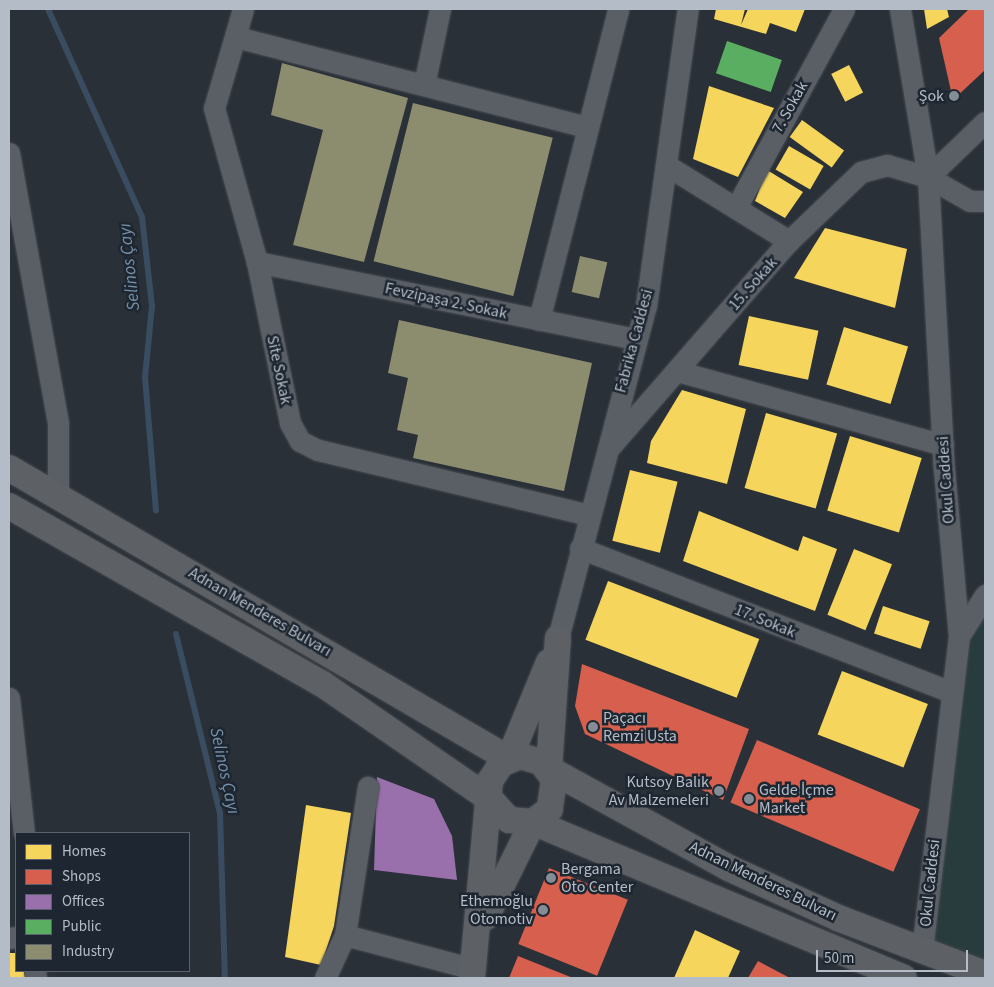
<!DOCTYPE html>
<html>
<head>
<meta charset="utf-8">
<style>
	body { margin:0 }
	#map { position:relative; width:994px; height:987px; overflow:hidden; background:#2a3037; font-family:"Source Sans 3",sans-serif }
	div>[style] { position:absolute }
	.green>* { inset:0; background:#283c3d }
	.homes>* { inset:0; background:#f6d55c; transform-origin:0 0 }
	.shops>* { inset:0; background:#d6604d; transform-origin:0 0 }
	.offices>* { inset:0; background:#9970ab }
	.public>* { inset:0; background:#5aae61; transform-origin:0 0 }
	.industry>* { inset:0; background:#8c8c6e; transform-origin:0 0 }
	.stream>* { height:6px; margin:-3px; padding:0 3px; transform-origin:3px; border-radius:3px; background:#394c60 }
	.roads { filter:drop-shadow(0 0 1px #484c52) drop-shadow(0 0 1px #484c52) }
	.minor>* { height:21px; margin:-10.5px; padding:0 10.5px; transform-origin:10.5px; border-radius:10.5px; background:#5a5e65 }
	.major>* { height:26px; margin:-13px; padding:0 13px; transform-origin:13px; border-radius:13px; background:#5d6166 }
	.dots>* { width:14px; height:14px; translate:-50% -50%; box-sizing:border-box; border:2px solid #1e2731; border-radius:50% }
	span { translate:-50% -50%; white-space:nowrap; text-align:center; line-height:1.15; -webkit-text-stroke:5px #1e2731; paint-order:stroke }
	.poi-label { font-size:16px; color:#b4bdc7 }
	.right { translate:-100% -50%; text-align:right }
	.left { translate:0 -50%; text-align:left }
	.street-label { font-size:16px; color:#b4bdc7 }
	.water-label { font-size:18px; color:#7690a9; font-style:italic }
	.frame { position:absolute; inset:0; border:10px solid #b4bdc7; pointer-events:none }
	.legend { position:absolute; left:15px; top:832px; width:175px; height:140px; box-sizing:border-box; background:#1e2731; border:1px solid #5a636d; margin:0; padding:6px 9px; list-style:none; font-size:15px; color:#b4bdc7 }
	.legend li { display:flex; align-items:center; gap:10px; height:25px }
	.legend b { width:25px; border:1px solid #5a636d }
	.scale { position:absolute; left:816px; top:950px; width:152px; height:22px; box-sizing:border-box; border:2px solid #b4bdc7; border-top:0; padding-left:6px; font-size:15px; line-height:18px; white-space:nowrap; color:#b4bdc7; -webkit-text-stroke:4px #1e2731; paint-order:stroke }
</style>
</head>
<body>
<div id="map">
	<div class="green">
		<div style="clip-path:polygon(985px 595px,985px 974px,922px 951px,959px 636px)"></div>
	</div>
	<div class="homes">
		<div style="clip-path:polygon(716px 9px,745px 9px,741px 25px,748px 9px,805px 9px,796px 32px,770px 23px,766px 34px,714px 19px)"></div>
		<div style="clip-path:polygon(924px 9px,947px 9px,949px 17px,927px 29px)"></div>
		<div style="left:849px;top:65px;width:31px;height:20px;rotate:63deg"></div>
		<div style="clip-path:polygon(709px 86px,774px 108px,738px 177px,693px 159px)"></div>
		<div style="left:802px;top:120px;width:52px;height:21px;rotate:36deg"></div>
		<div style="left:789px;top:146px;width:40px;height:27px;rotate:30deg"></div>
		<div style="clip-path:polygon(767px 170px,803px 192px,785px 218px,755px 201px)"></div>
		<div style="clip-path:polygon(825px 228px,907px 249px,895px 308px,794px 278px)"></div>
		<div style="left:749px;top:316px;width:71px;height:50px;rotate:12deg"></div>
		<div style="left:844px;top:327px;width:67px;height:60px;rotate:17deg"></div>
		<div style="clip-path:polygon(682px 390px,746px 409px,727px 484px,647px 463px,651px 441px)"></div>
		<div style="left:766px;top:413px;width:74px;height:78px;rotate:16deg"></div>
		<div style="left:850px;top:436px;width:75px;height:78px;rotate:17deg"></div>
		<div style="left:630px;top:470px;width:49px;height:73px;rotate:14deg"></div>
		<div style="clip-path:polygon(699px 511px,798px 551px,803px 536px,837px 549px,815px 611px,683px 561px)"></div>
		<div style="left:854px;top:549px;width:41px;height:71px;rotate:22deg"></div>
		<div style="left:608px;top:581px;width:162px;height:63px;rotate:21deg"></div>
		<div style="left:883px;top:606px;width:49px;height:29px;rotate:18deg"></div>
		<div style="left:842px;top:671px;width:92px;height:68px;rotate:21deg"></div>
		<div style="clip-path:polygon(306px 805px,351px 813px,334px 926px,321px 965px,285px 957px)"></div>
		<div style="clip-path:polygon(695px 930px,740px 951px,728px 978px,674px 978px)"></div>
		<div style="clip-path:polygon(9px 953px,16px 953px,16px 971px,24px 971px,25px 978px,9px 978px)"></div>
	</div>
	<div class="shops">
		<div style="clip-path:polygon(969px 9px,985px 9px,985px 70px,953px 100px,939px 38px)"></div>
		<div style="clip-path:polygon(582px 664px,749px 729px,723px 800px,585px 734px,575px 706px)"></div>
		<div style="left:757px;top:740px;width:177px;height:68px;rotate:23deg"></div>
		<div style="left:549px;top:868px;width:85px;height:82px;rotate:22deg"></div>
		<div style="clip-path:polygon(518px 956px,573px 978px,509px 978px)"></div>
		<div style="clip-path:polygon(758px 961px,790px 978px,748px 978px)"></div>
	</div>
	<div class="offices">
		<div style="clip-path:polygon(377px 777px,434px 799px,452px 836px,457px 880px,374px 870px)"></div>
	</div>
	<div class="public">
		<div style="left:727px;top:41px;width:58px;height:34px;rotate:19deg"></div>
	</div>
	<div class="industry">
		<div style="clip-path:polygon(282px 63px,408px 98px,364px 262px,293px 245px,323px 130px,271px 115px)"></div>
		<div style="left:413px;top:103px;width:144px;height:163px;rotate:14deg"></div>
		<div style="left:580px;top:256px;width:28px;height:37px;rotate:13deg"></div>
		<div style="clip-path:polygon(399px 320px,592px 363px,564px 491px,413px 458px,418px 435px,397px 430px,408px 378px,388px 373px)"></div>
	</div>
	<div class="stream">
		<div style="left:48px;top:9px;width:228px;rotate:65.7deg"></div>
		<div style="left:142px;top:217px;width:90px;rotate:83.6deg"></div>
		<div style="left:152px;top:306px;width:71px;rotate:95.6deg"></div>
		<div style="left:145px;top:377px;width:134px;rotate:85.3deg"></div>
		<div style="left:176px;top:634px;width:184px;rotate:76.2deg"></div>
		<div style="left:220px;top:813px;width:165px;rotate:88.3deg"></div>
	</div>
	<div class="roads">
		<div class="minor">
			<div style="left:243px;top:9px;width:103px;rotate:106.3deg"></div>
			<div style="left:214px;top:108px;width:160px;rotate:74.4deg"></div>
			<div style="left:257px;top:262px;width:164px;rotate:78.4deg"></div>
			<div style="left:290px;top:423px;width:21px;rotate:61deg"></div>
			<div style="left:300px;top:441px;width:20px;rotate:27deg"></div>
			<div style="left:318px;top:450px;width:279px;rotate:13.5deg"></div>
			<div style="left:900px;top:9px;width:170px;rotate:80.5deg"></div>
			<div style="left:928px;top:177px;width:292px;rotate:86.9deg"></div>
			<div style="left:944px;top:469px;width:168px;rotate:84.9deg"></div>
			<div style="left:959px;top:636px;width:317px;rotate:96.7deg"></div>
			<div style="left:236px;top:37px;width:361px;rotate:14.4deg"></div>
			<div style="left:424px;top:85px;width:78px;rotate:-78.1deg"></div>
			<div style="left:9px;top:153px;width:274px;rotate:79.7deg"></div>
			<div style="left:58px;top:423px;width:72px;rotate:90deg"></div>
			<div style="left:666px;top:165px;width:145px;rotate:31.7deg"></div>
			<div style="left:928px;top:177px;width:79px;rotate:-44deg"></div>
			<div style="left:737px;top:206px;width:224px;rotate:-61.5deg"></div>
			<div style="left:257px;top:262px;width:387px;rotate:11.5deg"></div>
			<div style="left:539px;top:320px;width:321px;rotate:-75.7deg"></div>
			<div style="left:677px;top:371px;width:276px;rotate:15.5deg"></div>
			<div style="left:608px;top:449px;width:276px;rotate:-49deg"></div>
			<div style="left:789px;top:241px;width:100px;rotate:-43.8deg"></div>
			<div style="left:861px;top:172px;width:27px;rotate:-15deg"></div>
			<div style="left:887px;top:165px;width:43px;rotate:16.3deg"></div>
			<div style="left:928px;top:177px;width:48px;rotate:29.7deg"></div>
			<div style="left:970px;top:201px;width:15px"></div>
			<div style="left:580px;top:548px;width:398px;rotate:21.2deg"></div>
			<div style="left:959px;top:636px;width:49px;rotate:-57.6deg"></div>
			<div style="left:558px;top:638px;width:343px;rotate:-75.2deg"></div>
			<div style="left:646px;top:306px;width:300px;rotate:-82deg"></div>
			<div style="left:9px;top:698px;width:136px;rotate:83.7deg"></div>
			<div style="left:345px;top:935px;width:150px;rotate:-81.2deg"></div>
			<div style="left:9px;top:938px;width:7px;rotate:-8deg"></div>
			<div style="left:35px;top:971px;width:7px;rotate:82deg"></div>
			<div style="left:325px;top:978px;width:47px;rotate:-65.1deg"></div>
			<div style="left:345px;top:935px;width:133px;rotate:14.8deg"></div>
		</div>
		<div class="major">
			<div style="left:9px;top:468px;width:579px;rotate:30.2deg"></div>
			<div style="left:9px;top:506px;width:359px;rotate:29.6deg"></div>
			<div style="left:321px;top:683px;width:206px;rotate:34.5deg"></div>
			<div style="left:509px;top:759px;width:105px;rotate:-67.6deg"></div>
			<div style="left:549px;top:769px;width:205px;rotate:28.8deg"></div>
			<div style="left:729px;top:868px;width:120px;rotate:24.6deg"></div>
			<div style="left:838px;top:918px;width:157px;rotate:20.9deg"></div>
			<div style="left:549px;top:769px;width:131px;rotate:-86.1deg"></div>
			<div style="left:533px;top:822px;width:402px;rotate:22.8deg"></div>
			<div style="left:486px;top:917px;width:106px;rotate:-63.7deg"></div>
			<div style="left:472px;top:978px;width:198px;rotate:-84.8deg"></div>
			<div style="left:490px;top:781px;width:20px;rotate:-57deg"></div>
			<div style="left:501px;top:764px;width:21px;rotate:-23deg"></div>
			<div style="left:520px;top:756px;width:22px;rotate:16deg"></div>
			<div style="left:541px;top:762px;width:21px;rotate:53deg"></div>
			<div style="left:554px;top:779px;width:30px;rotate:98deg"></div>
			<div style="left:550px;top:809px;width:21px;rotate:143deg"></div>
			<div style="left:533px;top:822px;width:24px;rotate:-175deg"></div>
			<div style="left:509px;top:820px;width:27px;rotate:-132deg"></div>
		</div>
	</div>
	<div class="dots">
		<div style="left:954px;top:96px;background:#848c95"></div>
		<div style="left:593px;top:727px;background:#848c95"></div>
		<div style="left:719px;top:791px;background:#848c95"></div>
		<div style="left:749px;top:799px;background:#848c95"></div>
		<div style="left:551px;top:878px;background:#848c95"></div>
		<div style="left:543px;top:910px;background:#848c95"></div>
	</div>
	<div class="poi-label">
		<span class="right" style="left:944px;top:96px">Şok</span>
		<span class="left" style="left:603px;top:727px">Paçacı<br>Remzi Usta</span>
		<span class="right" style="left:709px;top:791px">Kutsoy Balık<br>Av Malzemeleri</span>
		<span class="left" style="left:759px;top:799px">Gelde İçme<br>Market</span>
		<span class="left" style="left:561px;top:878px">Bergama<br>Oto Center</span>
		<span class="right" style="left:533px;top:910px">Ethemoğlu<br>Otomotiv</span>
	</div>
	<div class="street-label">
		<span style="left:790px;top:107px;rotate:-61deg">7. Sokak</span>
		<span style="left:753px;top:284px;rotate:-49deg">15. Sokak</span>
		<span style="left:446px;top:301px;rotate:12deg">Fevzipaşa 2. Sokak</span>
		<span style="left:634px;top:341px;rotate:-75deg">Fabrika Caddesi</span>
		<span style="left:279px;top:370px;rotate:78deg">Site Sokak</span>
		<span style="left:946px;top:480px;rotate:-94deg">Okul Caddesi</span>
		<span style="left:260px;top:612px;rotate:30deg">Adnan Menderes Bulvarı</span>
		<span style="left:765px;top:621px;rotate:22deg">17. Sokak</span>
		<span style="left:763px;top:881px;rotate:26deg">Adnan Menderes Bulvarı</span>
		<span style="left:930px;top:883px;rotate:-84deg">Okul Caddesi</span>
	</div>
	<div class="water-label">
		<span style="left:130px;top:267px;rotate:-96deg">Selinos Çayı</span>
		<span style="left:224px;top:771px;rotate:78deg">Selinos Çayı</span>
	</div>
	<div class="frame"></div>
	<ul class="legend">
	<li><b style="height:14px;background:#f6d55c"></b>Homes</li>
	<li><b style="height:14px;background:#d6604d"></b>Shops</li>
	<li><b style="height:14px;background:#9970ab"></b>Offices</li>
	<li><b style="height:14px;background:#5aae61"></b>Public</li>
	<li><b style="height:14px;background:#8c8c6e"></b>Industry</li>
	</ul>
	<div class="scale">50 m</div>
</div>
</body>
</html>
